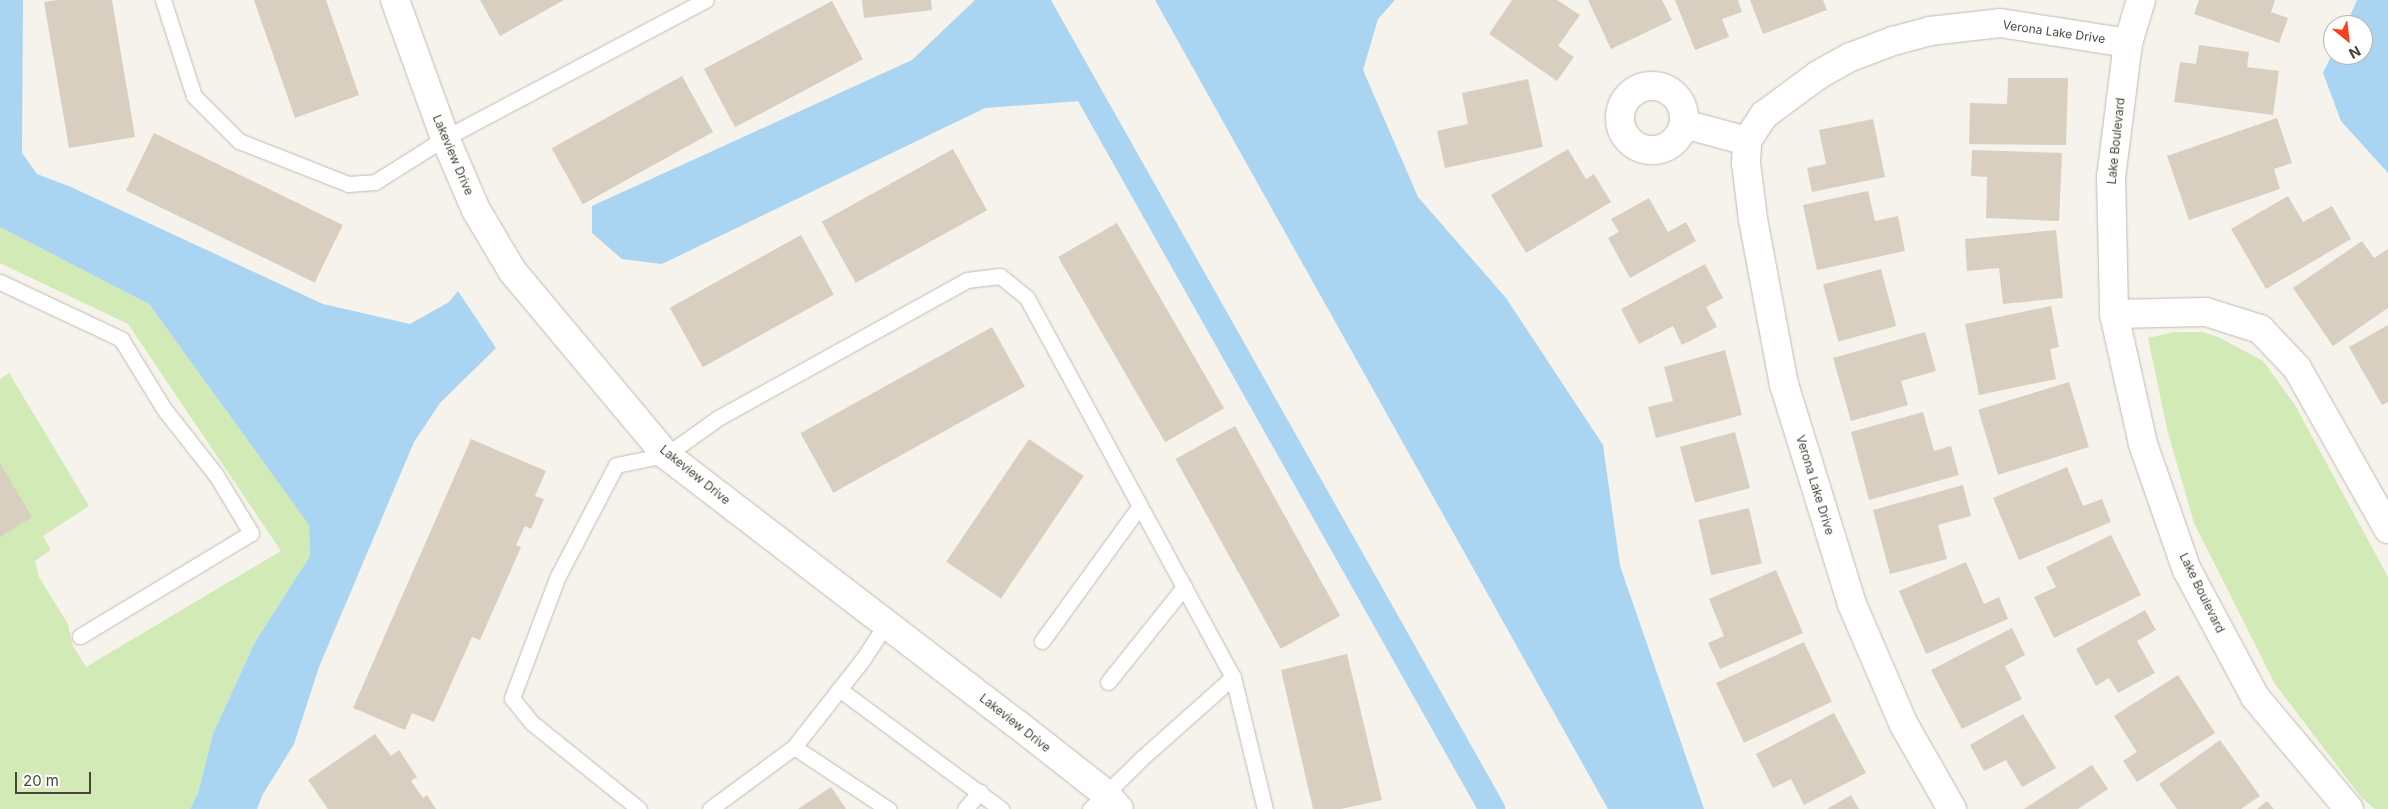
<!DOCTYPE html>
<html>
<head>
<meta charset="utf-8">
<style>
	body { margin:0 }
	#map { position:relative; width:2388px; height:809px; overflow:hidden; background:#f6f3ec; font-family:Inter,sans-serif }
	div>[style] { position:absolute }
	.green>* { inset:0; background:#d2eab5 }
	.water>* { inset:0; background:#a9d4f2 }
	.canal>* { height:26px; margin:-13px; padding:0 13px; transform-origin:13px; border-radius:13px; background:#a9d4f2 }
	.building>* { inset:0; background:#d8cfc1; transform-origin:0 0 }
	.roads { filter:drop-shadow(0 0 1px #c2bbae) drop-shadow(0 0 1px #c2bbae) }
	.service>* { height:15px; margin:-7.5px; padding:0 7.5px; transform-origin:7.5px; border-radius:7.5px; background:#fff }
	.minor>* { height:28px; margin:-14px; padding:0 14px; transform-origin:14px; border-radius:14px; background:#fff }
	.minor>.ring { margin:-14px; padding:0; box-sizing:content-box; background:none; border:28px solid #fff; border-radius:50% }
	.tertiary>* { height:28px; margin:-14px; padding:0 14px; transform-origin:14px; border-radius:14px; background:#fff }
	span { translate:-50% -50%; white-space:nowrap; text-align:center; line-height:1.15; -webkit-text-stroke:5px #fff; paint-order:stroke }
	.street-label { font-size:12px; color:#4b4439 }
	.north { position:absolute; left:2323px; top:15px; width:50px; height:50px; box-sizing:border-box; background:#fff; border:1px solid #b7b4b0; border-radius:50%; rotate:151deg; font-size:14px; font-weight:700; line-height:20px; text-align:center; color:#4b4439 }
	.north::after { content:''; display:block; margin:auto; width:18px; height:22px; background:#fc3f1d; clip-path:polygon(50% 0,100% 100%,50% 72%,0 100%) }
	.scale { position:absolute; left:15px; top:772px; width:76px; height:22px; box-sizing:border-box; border:2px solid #4b4439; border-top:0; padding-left:6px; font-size:15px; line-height:18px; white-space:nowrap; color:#4b4439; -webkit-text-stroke:4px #fff; paint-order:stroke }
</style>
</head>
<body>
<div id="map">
	<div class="green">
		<div style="clip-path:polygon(0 227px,149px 304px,309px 525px,310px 556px,255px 642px,213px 734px,198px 793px,190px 809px,0 809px,0 379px,9px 373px,89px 506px,43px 536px,51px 550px,35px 561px,39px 577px,68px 624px,72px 644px,86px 667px,281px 551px,128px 324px,0 263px)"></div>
		<div style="clip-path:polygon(2174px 332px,2203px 332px,2220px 338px,2263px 361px,2295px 405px,2388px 577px,2388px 809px,2375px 809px,2361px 797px,2275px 684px,2194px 523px,2167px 429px,2148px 338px)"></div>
	</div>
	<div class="water">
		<div style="clip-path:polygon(0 0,23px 0,22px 153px,37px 174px,71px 187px,323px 304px,410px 324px,449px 302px,458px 291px,496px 348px,440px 403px,414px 442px,319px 667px,294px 744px,263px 794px,257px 809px,190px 809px,198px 793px,213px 734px,255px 642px,310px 556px,309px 525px,149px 304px,0 227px)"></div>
		<div style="clip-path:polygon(975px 0,1036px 0,1094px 100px,985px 108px,662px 264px,622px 259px,592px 233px,592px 206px,912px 60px)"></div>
		<div style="clip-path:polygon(1155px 0,1395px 0,1378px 19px,1363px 70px,1418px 197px,1506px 298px,1603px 445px,1620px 566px,1704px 809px,1608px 809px)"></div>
		<div style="clip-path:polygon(2357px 0,2388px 0,2388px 173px,2341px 121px,2323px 73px,2333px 52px,2333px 55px,2363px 55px,2363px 25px,2346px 25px)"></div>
	</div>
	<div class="canal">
		<div style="left:1036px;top:0;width:929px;rotate:60.59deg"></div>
	</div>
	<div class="building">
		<div style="clip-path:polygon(57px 0,112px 0,135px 137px,69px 148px,44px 2px)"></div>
		<div style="clip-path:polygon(254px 0,326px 0,359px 95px,295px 118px)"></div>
		<div style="clip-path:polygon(480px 0,564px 0,500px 36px)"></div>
		<div style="clip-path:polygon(862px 0,931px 0,932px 10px,864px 18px)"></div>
		<div style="clip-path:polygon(1512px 0,1557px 0,1580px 15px,1558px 46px,1574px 57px,1557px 81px,1489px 34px)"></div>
		<div style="clip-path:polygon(1588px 0,1662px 0,1672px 20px,1611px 49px)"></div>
		<div style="clip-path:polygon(1675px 0,1738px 0,1742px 12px,1722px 19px,1729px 37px,1695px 50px)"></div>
		<div style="clip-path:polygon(1750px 0,1823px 0,1827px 10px,1763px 34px)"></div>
		<div style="clip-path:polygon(2199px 0,2275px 0,2271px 12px,2288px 18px,2279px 43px,2194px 14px)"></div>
		<div style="left:832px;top:1px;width:66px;height:145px;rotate:62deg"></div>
		<div style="clip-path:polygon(2199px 45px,2249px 52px,2247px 67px,2279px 71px,2273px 115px,2174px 102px,2180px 62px,2196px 64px)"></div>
		<div style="left:682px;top:76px;width:64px;height:149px;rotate:61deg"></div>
		<div style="clip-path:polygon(2008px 78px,2068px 78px,2066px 145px,1969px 144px,1970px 103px,2007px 104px)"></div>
		<div style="clip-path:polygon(1528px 79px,1543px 147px,1445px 168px,1437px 131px,1468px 124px,1462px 93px)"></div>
		<div style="clip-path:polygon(2277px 118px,2292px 163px,2274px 169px,2280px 189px,2189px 220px,2167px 156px)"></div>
		<div style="clip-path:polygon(1873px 119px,1885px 177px,1812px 192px,1807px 168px,1826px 164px,1819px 130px)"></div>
		<div style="left:154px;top:133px;width:210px;height:64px;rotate:26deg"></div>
		<div style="left:953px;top:149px;width:70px;height:150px;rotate:61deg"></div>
		<div style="clip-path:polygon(1568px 149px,1586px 179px,1594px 174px,1611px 202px,1526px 253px,1491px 195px)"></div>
		<div style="clip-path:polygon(1972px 150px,2062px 153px,2059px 221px,1986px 218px,1987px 177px,1971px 176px)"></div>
		<div style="clip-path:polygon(1868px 191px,1875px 221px,1898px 216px,1905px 251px,1817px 270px,1803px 205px)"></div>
		<div style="clip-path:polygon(2288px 196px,2303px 222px,2332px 206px,2351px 239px,2266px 289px,2231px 229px)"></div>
		<div style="clip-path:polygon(1649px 198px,1668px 232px,1686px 222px,1696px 241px,1630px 278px,1608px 238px,1619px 232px,1611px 219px)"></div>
		<div style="left:1117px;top:223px;width:214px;height:68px;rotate:60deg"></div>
		<div style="clip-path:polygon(2056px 230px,2063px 298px,2003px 304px,1999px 268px,1967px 271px,1965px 239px)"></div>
		<div style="left:801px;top:235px;width:68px;height:150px;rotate:61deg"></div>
		<div style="clip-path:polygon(2362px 241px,2374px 258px,2388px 249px,2388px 308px,2333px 346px,2293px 288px)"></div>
		<div style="clip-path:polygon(1705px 264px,1723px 298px,1706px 307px,1717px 327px,1682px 345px,1673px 326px,1639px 344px,1621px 309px)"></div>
		<div style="left:1881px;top:269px;width:59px;height:60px;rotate:75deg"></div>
		<div style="clip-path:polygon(2051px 306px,2059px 347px,2050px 349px,2056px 379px,1979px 395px,1965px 324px)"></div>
		<div style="clip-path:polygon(2388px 325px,2388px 402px,2382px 405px,2349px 347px)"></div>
		<div style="left:992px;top:327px;width:68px;height:219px;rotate:61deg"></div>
		<div style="clip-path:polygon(1925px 332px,1936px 371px,1901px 381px,1908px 405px,1851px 421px,1833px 358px)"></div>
		<div style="clip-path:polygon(1725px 350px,1742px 415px,1656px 438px,1648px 407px,1673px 401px,1664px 367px)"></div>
		<div style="left:2069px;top:382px;width:68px;height:95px;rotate:73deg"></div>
		<div style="clip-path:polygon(1923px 412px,1934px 451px,1951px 446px,1959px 475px,1869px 500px,1851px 432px)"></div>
		<div style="left:1235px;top:426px;width:217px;height:68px;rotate:61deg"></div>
		<div style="left:1735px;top:432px;width:58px;height:57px;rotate:75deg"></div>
		<div style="clip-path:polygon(471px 439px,546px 471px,535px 496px,544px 499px,531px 529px,525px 526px,516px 545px,521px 547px,480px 640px,472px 637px,434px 722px,412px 713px,405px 730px,353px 708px)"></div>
		<div style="left:1029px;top:439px;width:66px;height:148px;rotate:34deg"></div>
		<div style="clip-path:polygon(0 463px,32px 517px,0 537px)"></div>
		<div style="clip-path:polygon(2067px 467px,2083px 506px,2102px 499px,2111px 522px,2019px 560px,1993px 498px)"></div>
		<div style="clip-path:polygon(1963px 485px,1971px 516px,1938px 525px,1947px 559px,1890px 574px,1873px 510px)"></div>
		<div style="left:1749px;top:508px;width:57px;height:52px;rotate:77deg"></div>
		<div style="clip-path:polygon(2111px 535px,2141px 595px,2054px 638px,2034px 597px,2056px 587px,2046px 567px)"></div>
		<div style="clip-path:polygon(1966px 562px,1984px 604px,1999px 597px,2008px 619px,1926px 654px,1899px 591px)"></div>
		<div style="clip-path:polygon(1776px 570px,1803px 633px,1720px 669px,1708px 643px,1724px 636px,1709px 599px)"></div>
		<div style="clip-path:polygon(2145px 610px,2156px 630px,2137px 641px,2155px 673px,2118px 693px,2109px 678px,2096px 686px,2076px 649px)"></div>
		<div style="clip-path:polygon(2012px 628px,2025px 655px,2005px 666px,2022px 699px,1962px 729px,1931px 670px)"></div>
		<div style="left:1804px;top:642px;width:66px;height:97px;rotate:65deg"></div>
		<div style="clip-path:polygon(1347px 654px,1382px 800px,1341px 809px,1313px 809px,1281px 670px)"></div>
		<div style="clip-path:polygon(2178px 675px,2215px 733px,2137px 782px,2123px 761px,2137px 752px,2114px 716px)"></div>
		<div style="clip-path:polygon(1834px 713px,1866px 773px,1804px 805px,1791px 779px,1773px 788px,1756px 754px)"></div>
		<div style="clip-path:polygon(2023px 714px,2056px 768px,2022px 787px,2006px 760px,1984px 771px,1970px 745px)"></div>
		<div style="clip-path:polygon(375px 734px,391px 756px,399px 750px,417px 777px,411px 781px,423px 798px,427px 795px,436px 809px,328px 809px,308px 780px)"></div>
		<div style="clip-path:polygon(2220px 740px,2260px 796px,2241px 809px,2177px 809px,2159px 784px)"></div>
		<div style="clip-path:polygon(2092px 765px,2108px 789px,2078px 809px,2024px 809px)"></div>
		<div style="clip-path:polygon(831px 787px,846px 809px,798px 809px)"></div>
		<div style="clip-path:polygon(1851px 795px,1859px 809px,1827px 809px)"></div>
		<div style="clip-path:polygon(2267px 801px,2274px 809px,2257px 809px)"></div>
	</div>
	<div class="roads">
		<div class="service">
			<div style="left:163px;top:0;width:101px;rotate:72.1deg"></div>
			<div style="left:194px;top:96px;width:64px;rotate:45deg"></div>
			<div style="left:239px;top:141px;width:117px;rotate:21.5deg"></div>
			<div style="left:348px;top:184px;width:27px;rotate:-4deg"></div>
			<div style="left:375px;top:182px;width:83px;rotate:-32.2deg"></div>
			<div style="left:445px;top:138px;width:295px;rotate:-27.9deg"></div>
			<div style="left:0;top:282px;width:134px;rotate:25.2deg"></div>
			<div style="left:121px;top:339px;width:82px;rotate:58.4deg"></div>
			<div style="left:164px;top:409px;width:84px;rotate:51.8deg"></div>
			<div style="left:216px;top:475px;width:68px;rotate:58.9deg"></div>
			<div style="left:251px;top:533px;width:200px;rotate:148.9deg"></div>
			<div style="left:1042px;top:641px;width:165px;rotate:-54.1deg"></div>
			<div style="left:1108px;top:682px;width:122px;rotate:-51.3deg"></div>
			<div style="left:839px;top:689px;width:202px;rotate:36.5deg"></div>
			<div style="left:794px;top:747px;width:113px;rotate:33.4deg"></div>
			<div style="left:639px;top:809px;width:137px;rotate:-141.2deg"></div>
			<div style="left:532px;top:723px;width:32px;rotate:-129deg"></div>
			<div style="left:512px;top:698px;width:128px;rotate:-69.4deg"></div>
			<div style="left:557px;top:578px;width:127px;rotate:-62.4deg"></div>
			<div style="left:616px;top:465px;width:51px;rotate:-11.3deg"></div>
			<div style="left:666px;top:455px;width:64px;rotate:-35.4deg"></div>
			<div style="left:718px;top:418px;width:285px;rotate:-29deg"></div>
			<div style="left:967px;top:280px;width:33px;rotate:-7deg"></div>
			<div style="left:1000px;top:276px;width:35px;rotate:39deg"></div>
			<div style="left:1027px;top:298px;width:431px;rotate:61.5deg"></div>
			<div style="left:1233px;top:677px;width:136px;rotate:76.4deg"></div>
			<div style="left:710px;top:809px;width:104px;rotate:-36.4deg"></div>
			<div style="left:794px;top:747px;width:112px;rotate:-51.9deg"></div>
			<div style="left:863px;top:659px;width:42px;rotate:-56.7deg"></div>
			<div style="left:965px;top:809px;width:23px;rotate:-49deg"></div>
			<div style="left:1090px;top:809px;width:73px;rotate:-44.4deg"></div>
			<div style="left:1142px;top:758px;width:122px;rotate:-41.7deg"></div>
		</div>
		<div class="minor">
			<div style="left:2141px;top:0;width:45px;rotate:106.8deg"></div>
			<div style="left:2128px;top:43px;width:135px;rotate:97.2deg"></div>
			<div style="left:2111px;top:177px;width:137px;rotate:88.7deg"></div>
			<div style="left:2114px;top:314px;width:133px;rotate:77.4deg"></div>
			<div style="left:2143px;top:444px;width:133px;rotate:70.8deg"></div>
			<div style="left:2187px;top:570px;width:144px;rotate:61.8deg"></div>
			<div style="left:2255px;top:697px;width:146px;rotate:50deg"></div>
			<div class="ring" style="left:1620px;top:86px;width:36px;height:36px"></div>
			<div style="left:1684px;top:124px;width:65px;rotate:15.1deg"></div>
			<div style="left:2114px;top:314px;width:92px;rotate:-1.2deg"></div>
			<div style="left:2206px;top:312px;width:57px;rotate:17.5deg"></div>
			<div style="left:2260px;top:329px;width:54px;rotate:46.5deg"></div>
			<div style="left:2297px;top:368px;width:185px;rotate:60.5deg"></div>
			<div style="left:1952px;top:809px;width:97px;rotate:-119.7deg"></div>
			<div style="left:1904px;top:725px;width:132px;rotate:-113.3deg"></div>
			<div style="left:1852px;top:604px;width:229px;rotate:-107.2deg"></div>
			<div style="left:1784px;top:385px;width:169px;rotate:-100.6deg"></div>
			<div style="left:1753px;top:219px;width:56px;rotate:-97.1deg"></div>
			<div style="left:1746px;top:163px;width:22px;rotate:-87deg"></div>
			<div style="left:1747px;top:141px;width:31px;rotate:-57deg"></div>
			<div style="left:1764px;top:115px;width:67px;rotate:-36.5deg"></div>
			<div style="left:1818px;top:75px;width:38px;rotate:-29deg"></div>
			<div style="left:1851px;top:57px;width:45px;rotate:-20.9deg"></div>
			<div style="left:1893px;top:41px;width:38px;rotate:-15deg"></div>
			<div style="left:1930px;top:31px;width:70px;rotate:-6.5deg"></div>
			<div style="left:2000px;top:23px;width:130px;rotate:8.9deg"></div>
		</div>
		<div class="tertiary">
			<div style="left:395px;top:0;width:147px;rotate:70.1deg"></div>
			<div style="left:445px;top:138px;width:78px;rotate:66.7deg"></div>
			<div style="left:476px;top:210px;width:72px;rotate:59.2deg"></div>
			<div style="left:513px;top:272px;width:239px;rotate:50.1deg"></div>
			<div style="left:666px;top:455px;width:442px;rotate:37.5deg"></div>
			<div style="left:1017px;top:724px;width:112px;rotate:38.1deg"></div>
			<div style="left:1105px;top:793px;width:21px;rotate:49deg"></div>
		</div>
	</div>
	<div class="street-label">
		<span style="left:2054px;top:32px;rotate:8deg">Verona Lake Drive</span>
		<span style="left:2116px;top:141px;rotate:-84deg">Lake Boulevard</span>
		<span style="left:453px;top:155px;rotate:67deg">Lakeview Drive</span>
		<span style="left:695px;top:475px;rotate:39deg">Lakeview Drive</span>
		<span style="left:1815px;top:485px;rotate:73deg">Verona Lake Drive</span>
		<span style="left:2202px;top:593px;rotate:64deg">Lake Boulevard</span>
		<span style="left:1015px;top:723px;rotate:38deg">Lakeview Drive</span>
	</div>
	<div class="north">N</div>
	<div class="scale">20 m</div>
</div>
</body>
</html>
